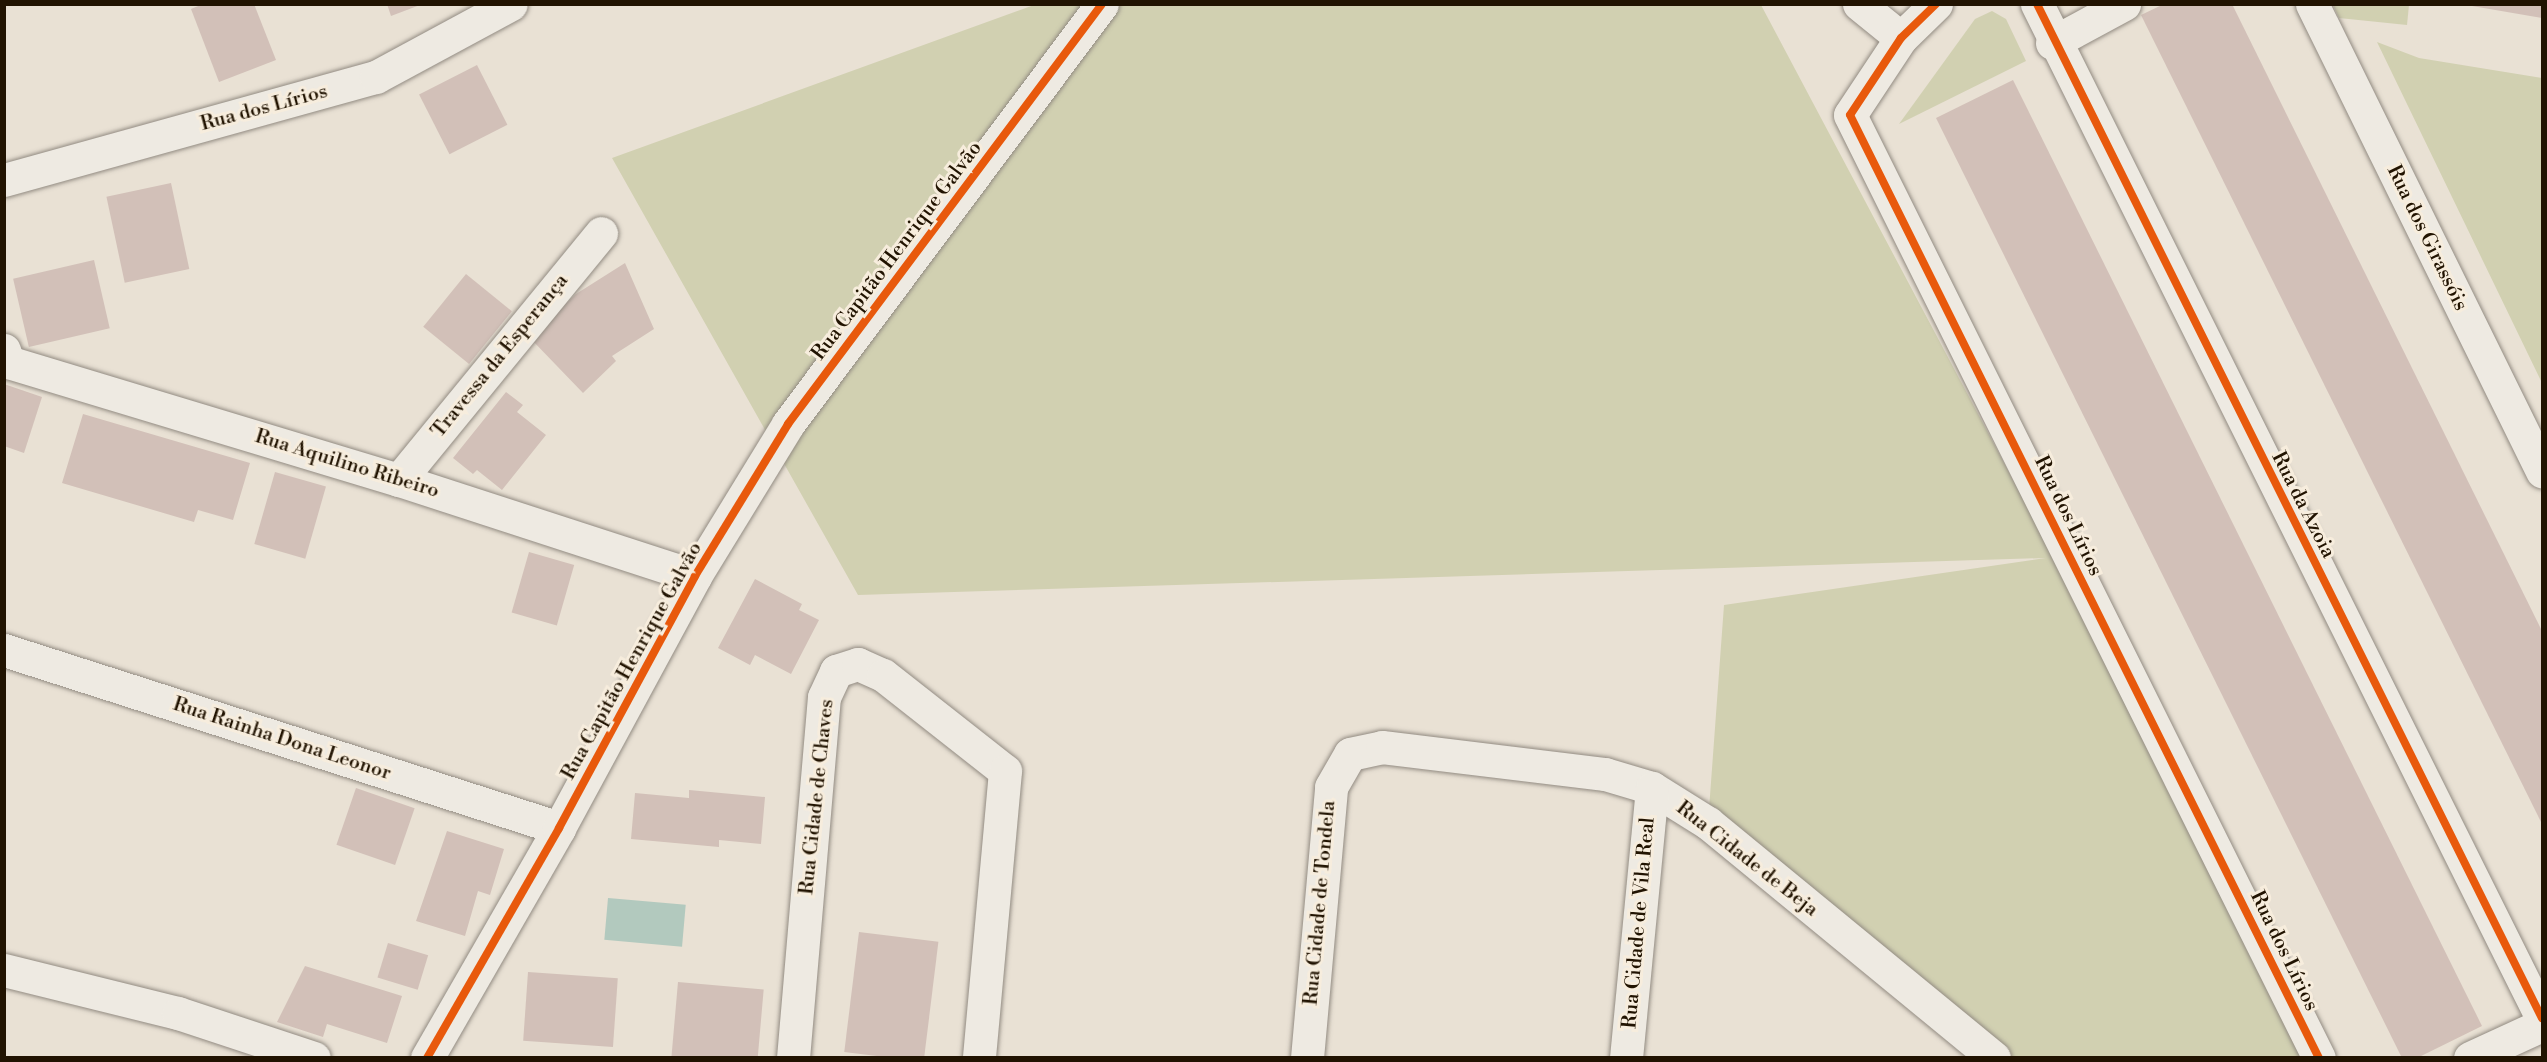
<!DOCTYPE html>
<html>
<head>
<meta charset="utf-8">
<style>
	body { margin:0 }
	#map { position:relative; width:2547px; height:1062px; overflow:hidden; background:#e9e1d4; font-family:"Libre Bodoni",serif }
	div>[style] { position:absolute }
	.green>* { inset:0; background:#d1d0b1 }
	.water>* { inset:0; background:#b2c9be; transform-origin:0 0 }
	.building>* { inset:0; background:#d2c0b8; transform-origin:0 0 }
	.roads { filter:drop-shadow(0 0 2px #928b82) drop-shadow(0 0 2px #928b82) }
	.minor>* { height:33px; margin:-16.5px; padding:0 16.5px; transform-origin:16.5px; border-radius:16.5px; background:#eeeae2 }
	.cycleway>* { height:8px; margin:-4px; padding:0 4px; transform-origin:4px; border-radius:4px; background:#e8590c }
	span { translate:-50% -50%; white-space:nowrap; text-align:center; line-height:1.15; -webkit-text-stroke:6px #f7eddd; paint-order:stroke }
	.street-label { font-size:20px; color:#211301 }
	.frame { position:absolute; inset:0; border:6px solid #211301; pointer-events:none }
</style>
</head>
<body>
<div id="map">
	<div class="green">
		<div style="clip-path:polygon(1034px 5px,1761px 5px,2054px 557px,2301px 1057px,1994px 1057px,1708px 823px,1724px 605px,2046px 558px,858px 595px,612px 158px)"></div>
		<div style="clip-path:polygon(2333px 5px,2409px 5px,2407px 25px,2339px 18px)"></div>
		<div style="clip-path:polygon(1992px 11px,2006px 19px,2026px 61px,1899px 124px,1975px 19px)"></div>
		<div style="clip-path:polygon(2377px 42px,2419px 58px,2542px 78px,2542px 383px)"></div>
	</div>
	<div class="water">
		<div style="left:608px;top:898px;width:78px;height:42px;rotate:5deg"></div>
	</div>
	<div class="building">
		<div style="clip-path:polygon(203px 4px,254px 4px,276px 60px,219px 82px,191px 9px)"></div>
		<div style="clip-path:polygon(387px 4px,420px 4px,420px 5px,391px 16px)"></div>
		<div style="clip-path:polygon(2164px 4px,2232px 4px,2542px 631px,2542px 824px,2141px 15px)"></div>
		<div style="clip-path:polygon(2542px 4px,2542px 18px,2472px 6px,2473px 4px)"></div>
		<div style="left:477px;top:65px;width:67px;height:65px;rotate:63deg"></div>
		<div style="clip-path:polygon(2013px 80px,2482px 1026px,2417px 1058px,2402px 1058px,1936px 118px)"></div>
		<div style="left:171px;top:183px;width:88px;height:66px;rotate:78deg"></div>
		<div style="left:94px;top:260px;width:70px;height:83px;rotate:77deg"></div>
		<div style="clip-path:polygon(625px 263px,654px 329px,612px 356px,616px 361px,583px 393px,530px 338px,576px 294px)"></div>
		<div style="left:466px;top:274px;width:59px;height:68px;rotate:39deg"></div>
		<div style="clip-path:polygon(4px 384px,42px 397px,24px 453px,4px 446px)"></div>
		<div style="clip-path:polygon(506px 392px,523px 405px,517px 412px,546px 435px,502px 490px,477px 470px,473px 474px,453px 458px)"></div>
		<div style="clip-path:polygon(83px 414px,250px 463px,233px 520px,198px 510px,194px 522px,62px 483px)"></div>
		<div style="left:275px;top:472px;width:53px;height:75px;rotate:16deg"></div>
		<div style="left:529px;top:552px;width:47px;height:63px;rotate:16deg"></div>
		<div style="clip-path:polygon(755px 579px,802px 604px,799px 610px,819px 620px,791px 674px,755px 655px,750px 665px,718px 648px)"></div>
		<div style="left:356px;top:788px;width:62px;height:60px;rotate:19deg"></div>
		<div style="clip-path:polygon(689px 790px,765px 797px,761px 844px,719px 840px,719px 847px,631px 839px,635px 793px,689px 798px)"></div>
		<div style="clip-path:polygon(447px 831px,504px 849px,490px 895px,478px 891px,465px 936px,416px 921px)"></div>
		<div style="left:859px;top:932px;width:80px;height:121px;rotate:7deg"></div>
		<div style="left:388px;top:943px;width:42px;height:36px;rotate:17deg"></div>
		<div style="clip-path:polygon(305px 966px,402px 996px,387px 1043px,327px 1024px,323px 1037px,277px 1022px)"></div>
		<div style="left:528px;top:972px;width:90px;height:69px;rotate:4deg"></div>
		<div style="left:678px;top:982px;width:86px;height:76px;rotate:5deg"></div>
	</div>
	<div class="roads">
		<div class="minor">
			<div style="left:1859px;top:4px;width:54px;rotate:39deg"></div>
			<div style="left:1936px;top:4px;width:49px;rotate:135.8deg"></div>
			<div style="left:1901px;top:38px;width:92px;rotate:123.5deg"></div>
			<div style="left:1850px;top:115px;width:1053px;rotate:63.56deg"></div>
			<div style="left:2037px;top:4px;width:1133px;rotate:63.53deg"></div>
			<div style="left:2312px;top:4px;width:521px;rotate:63.78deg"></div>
			<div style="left:2052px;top:43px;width:82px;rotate:-28.4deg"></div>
			<div style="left:4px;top:180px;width:386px;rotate:-15.5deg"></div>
			<div style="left:376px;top:77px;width:153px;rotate:-28.4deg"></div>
			<div style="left:4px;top:350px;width:13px;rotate:72deg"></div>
			<div style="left:8px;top:362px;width:408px;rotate:16.8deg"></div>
			<div style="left:399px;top:480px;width:311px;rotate:18deg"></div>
			<div style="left:399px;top:480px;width:319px;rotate:-50.7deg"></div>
			<div style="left:4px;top:650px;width:583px;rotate:17.78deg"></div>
			<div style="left:4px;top:970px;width:179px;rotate:13.9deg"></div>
			<div style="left:178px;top:1013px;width:143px;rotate:18.3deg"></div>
			<div style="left:427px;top:1058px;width:265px;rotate:-60.1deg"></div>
			<div style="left:559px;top:828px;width:286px;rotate:-61.6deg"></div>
			<div style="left:695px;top:576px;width:178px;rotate:-58.5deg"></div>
			<div style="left:788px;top:424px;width:524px;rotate:-53.22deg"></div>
			<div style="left:793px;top:1058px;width:362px;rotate:-85.1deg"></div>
			<div style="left:824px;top:697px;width:29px;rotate:-65deg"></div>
			<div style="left:836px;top:671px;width:23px;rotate:-18deg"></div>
			<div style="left:858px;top:664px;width:27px;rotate:24deg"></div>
			<div style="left:883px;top:675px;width:155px;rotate:38.2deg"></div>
			<div style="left:1005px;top:771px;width:288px;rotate:95.2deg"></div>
			<div style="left:1307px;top:1058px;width:272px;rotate:-84.9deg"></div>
			<div style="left:1331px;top:787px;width:38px;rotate:-60deg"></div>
			<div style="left:1350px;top:754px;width:33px;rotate:-12deg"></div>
			<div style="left:1382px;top:747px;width:225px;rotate:6.9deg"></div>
			<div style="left:1605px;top:774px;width:49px;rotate:16.6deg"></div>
			<div style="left:1652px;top:788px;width:66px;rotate:32deg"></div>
			<div style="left:1708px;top:823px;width:370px;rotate:39.4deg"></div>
			<div style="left:1626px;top:1058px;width:271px;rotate:-84.5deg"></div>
			<div style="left:2470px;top:1058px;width:79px;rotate:-24.6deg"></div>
		</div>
	</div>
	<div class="cycleway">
		<div style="left:1936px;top:4px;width:49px;rotate:135.8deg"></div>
		<div style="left:1901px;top:38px;width:92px;rotate:123.5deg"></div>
		<div style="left:1850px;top:115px;width:1053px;rotate:63.56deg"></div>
		<div style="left:2037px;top:4px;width:1133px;rotate:63.53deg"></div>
		<div style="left:427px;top:1058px;width:265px;rotate:-60.1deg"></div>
		<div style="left:559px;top:828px;width:286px;rotate:-61.6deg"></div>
		<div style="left:695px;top:576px;width:178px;rotate:-58.5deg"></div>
		<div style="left:788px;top:424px;width:524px;rotate:-53.22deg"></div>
	</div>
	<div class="street-label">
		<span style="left:264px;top:108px;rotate:-15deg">Rua dos Lírios</span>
		<span style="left:2427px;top:238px;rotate:64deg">Rua dos Girassóis</span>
		<span style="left:897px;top:251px;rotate:-53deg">Rua Capitão Henrique Galvão</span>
		<span style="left:500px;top:356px;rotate:-51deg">Travessa da Esperança</span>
		<span style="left:347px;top:464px;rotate:17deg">Rua Aquilino Ribeiro</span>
		<span style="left:2303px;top:505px;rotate:63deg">Rua da Azoia</span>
		<span style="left:2068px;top:516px;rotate:64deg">Rua dos Lírios</span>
		<span style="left:632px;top:661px;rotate:-61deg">Rua Capitão Henrique Galvão</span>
		<span style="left:282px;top:739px;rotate:18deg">Rua Rainha Dona Leonor</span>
		<span style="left:817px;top:797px;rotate:-84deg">Rua Cidade de Chaves</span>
		<span style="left:1747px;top:859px;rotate:38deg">Rua Cidade de Beja</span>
		<span style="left:1320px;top:903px;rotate:-85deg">Rua Cidade de Tondela</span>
		<span style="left:1639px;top:923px;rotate:-85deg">Rua Cidade de Vila Real</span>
		<span style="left:2284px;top:951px;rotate:64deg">Rua dos Lírios</span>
	</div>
	<div class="frame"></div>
</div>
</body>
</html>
